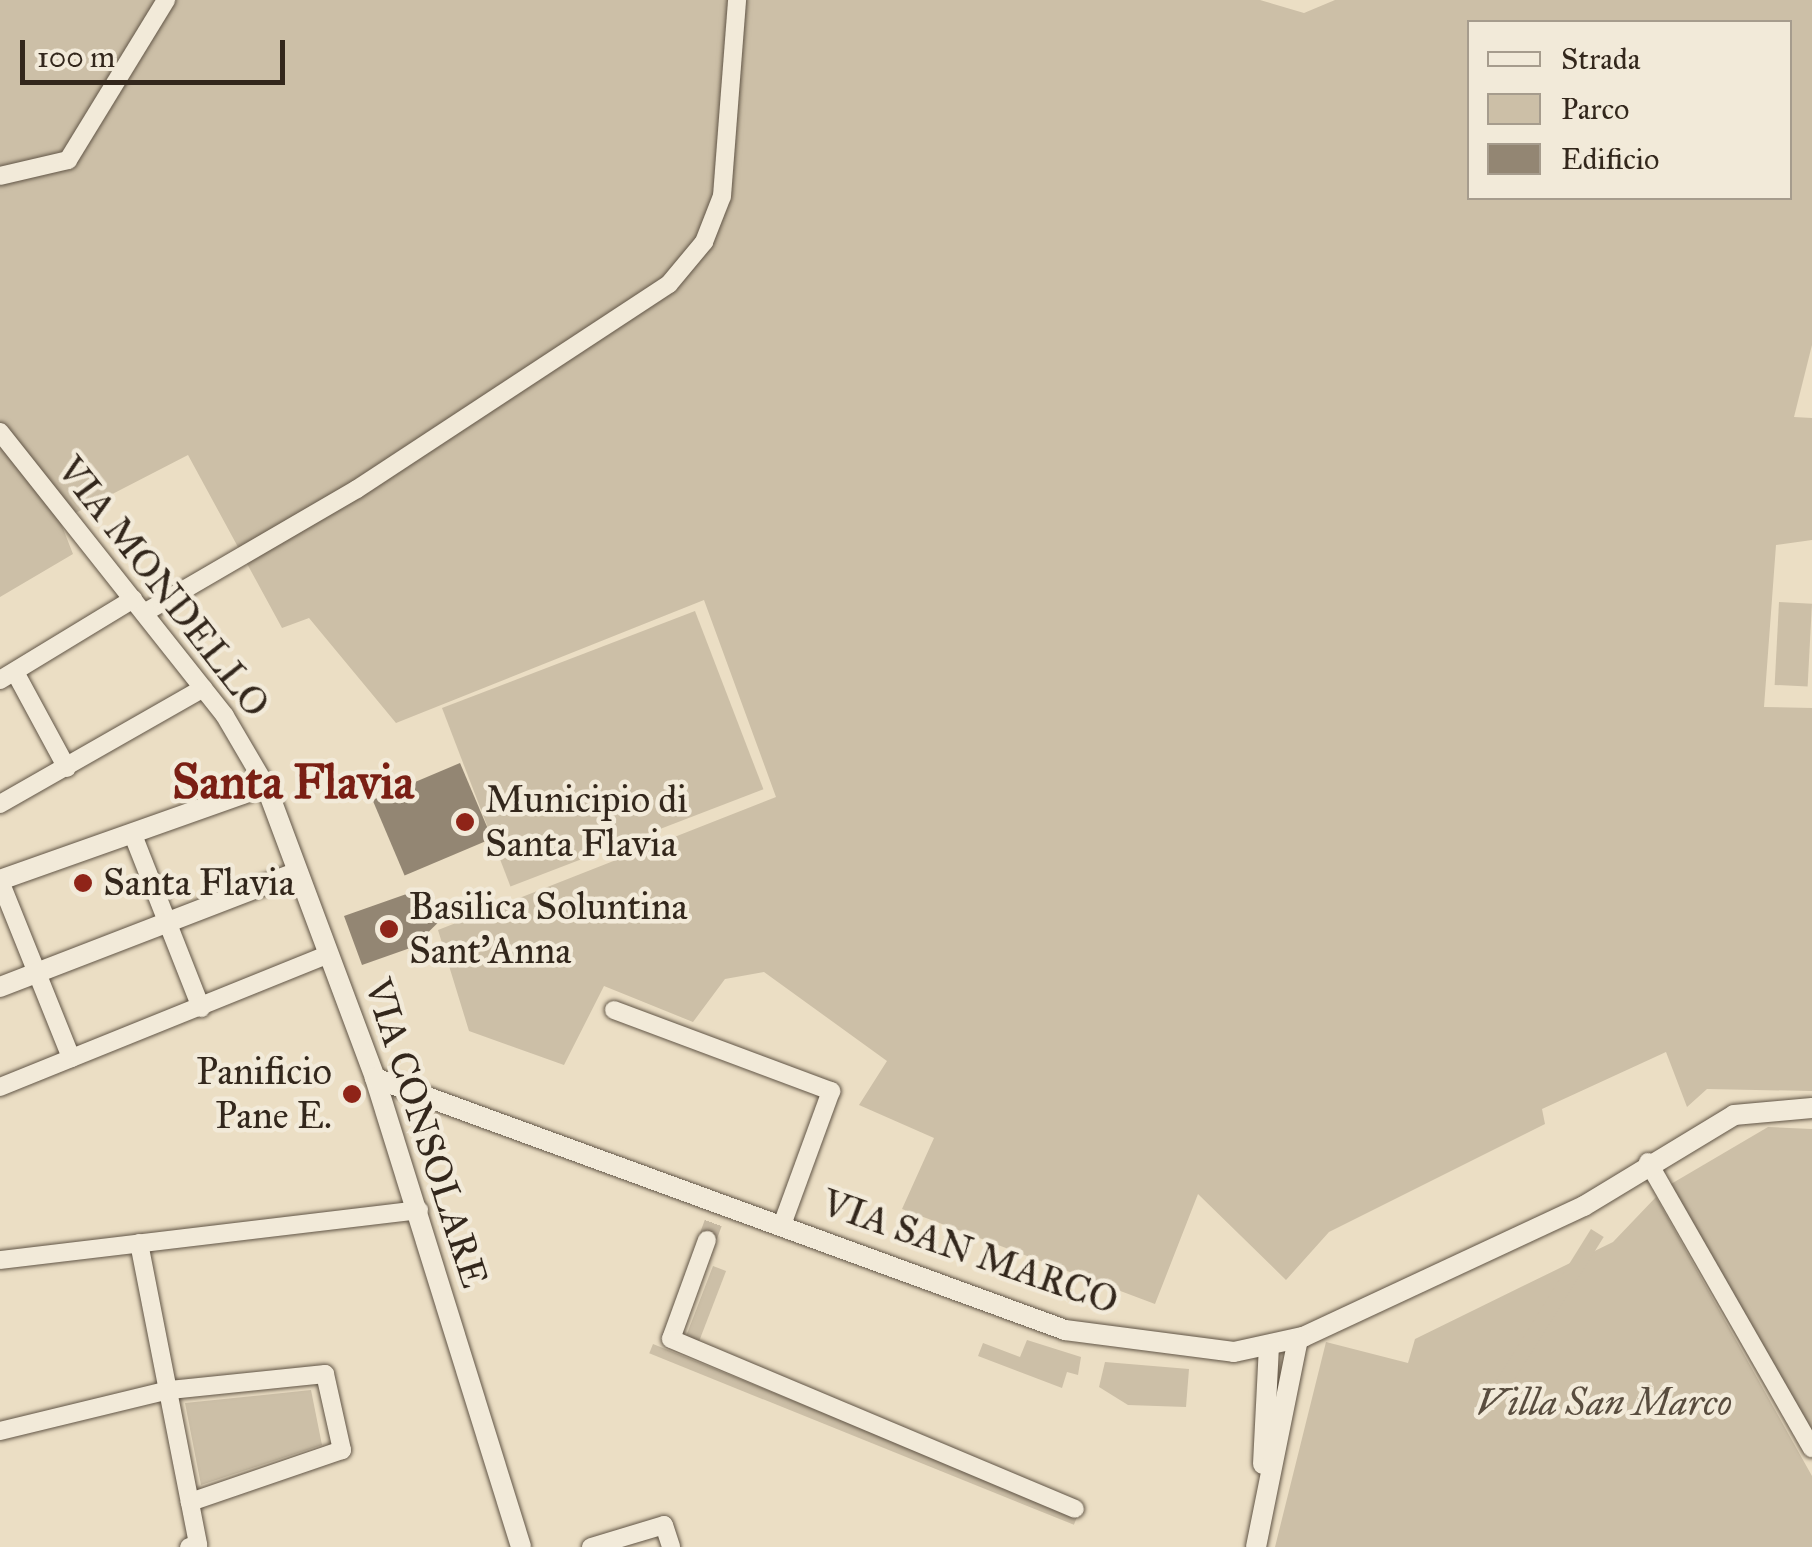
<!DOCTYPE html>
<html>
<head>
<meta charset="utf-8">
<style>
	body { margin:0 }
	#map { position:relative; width:1812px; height:1547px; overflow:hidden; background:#ebdec4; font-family:"IM FELL Great Primer",serif }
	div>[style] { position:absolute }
	.green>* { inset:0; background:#ccbfa7; transform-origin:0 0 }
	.building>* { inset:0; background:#938673; transform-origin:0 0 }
	.minor-tunnel>* { height:18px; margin-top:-9px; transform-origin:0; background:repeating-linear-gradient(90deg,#c6b9a2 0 18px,transparent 0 27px) }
	.roads { filter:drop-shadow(0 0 2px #615546) drop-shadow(0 0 2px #615546) }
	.minor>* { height:18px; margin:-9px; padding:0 9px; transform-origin:9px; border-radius:9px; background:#f2ead9 }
	.tertiary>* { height:20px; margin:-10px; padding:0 10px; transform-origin:10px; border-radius:10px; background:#f2ead9 }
	.dots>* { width:28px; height:28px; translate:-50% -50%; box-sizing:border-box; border:5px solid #f2ead9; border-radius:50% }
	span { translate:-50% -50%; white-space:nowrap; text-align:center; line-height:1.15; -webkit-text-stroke:9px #f2ead9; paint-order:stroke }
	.street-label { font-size:38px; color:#33271c }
	.poi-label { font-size:38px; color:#33271c }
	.left { translate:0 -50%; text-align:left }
	.right { translate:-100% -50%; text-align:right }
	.park-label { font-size:38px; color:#594d3f; font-style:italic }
	.district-label { font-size:48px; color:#7a1f14; font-weight:700 }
	.legend { position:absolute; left:1467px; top:20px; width:325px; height:180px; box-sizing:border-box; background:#f2ead9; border:2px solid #a69c8d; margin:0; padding:12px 18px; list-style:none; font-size:30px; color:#33271c }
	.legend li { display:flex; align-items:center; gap:20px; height:50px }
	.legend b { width:50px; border:2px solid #a69c8d }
	.scale { position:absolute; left:20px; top:40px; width:265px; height:45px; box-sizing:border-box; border:5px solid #33271c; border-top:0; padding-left:12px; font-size:30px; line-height:35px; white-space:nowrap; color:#33271c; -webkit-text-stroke:8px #f2ead9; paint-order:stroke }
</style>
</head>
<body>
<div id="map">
	<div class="green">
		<div style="clip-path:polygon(evenodd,0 0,1260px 0,1304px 13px,1335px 0,1812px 0,1812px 345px,1794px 417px,1812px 418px,1812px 540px,1776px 545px,1764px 707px,1812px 708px,1812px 1091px,1707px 1089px,1687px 1107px,1666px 1052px,1542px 1109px,1545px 1124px,1329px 1232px,1286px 1280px,1198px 1194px,1155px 1304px,902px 1209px,934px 1138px,859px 1105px,887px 1061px,764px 972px,725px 979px,693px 1022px,604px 986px,564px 1065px,469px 1031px,438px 930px,776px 797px,704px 600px,396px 723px,309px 618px,282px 628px,188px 455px,60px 521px,73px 554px,0 597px,0 0,1470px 22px,1790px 22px,1790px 198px,1470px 198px,1470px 22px)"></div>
		<div style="left:1779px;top:602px;width:33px;height:83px;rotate:3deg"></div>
		<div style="left:695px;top:611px;width:191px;height:271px;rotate:69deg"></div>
		<div style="clip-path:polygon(1768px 1127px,1812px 1129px,1812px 1432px,1671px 1184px)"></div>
		<div style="clip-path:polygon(1656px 1197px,1812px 1476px,1812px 1547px,1275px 1547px,1326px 1342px,1408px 1363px,1415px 1339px,1613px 1242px)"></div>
		<div style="left:1591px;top:1229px;width:15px;height:185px;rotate:32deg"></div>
		<div style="left:713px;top:1266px;width:14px;height:75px;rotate:21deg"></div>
		<div style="clip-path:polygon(1027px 1340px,1081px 1357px,1078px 1375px,1067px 1372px,1062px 1388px,978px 1356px,983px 1343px,1020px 1357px)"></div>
		<div style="left:653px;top:1344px;width:458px;height:10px;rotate:22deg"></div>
		<div style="clip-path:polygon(1105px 1362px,1189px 1369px,1186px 1407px,1128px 1405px,1099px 1387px)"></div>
		<div style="clip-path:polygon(311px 1390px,322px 1445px,201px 1485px,185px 1403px)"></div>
	</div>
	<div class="building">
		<div style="left:460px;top:763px;width:82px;height:95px;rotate:67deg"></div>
		<div style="clip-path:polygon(415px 891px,420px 904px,445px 899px,450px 911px,413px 947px,362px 965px,344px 916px)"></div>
	</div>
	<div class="minor-tunnel">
		<div style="left:707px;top:1240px;width:20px;rotate:-70deg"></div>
	</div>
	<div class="roads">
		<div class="minor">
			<div style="left:0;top:176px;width:70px;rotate:-13.2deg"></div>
			<div style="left:68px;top:160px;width:188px;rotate:-58.5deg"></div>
			<div style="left:0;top:432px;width:362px;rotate:51.6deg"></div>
			<div style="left:225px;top:716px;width:81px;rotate:59.6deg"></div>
			<div style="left:144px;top:613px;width:246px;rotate:-30.2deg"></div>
			<div style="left:357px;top:489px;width:373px;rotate:-33.3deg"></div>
			<div style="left:669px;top:284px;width:55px;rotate:-50.2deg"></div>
			<div style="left:704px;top:242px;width:49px;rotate:-68.6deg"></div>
			<div style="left:722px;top:196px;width:197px;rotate:-85.6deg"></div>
			<div style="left:15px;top:672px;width:109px;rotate:61.6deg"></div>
			<div style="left:0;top:680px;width:156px;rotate:-31.3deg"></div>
			<div style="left:0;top:804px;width:234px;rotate:-29.7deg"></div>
			<div style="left:133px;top:835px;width:186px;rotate:68.5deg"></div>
			<div style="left:0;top:881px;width:191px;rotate:68.1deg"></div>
			<div style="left:614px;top:1010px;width:232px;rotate:20.5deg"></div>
			<div style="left:831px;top:1091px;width:143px;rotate:110.1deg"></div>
			<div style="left:0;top:1087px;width:355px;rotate:-22deg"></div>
			<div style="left:1648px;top:1162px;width:330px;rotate:60.2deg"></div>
			<div style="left:707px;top:1240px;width:105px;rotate:110deg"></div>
			<div style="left:671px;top:1339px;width:438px;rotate:22.8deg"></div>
			<div style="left:139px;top:1243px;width:308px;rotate:78.9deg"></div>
			<div style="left:198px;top:1545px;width:9px;rotate:167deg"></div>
			<div style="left:0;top:1260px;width:422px;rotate:-6.8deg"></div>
			<div style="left:0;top:1431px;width:175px;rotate:-13.6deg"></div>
			<div style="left:170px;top:1390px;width:156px;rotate:-5.9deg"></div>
			<div style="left:325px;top:1374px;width:78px;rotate:77.4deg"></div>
			<div style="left:342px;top:1450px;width:161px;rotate:161.1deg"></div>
			<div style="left:591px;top:1547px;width:76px;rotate:-16.8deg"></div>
			<div style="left:664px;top:1525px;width:23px;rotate:72deg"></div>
		</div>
		<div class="tertiary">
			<div style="left:0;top:880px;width:282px;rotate:-19.5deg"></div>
			<div style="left:266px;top:786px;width:312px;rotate:69.5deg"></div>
			<div style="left:375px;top:1078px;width:491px;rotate:72.7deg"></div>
			<div style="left:0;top:987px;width:319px;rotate:-21.1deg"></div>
			<div style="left:375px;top:1078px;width:735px;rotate:20.06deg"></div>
			<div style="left:1065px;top:1330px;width:170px;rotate:7.4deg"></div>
			<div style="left:1234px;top:1352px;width:71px;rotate:-12.3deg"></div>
			<div style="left:1303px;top:1337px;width:310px;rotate:-25deg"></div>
			<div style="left:1584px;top:1206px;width:175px;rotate:-31.2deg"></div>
			<div style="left:1734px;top:1115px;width:78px;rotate:-5.1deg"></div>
			<div style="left:1263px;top:1464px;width:117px;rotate:-87.1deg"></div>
			<div style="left:1256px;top:1547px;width:212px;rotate:-78.6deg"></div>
		</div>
	</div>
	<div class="dots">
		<div style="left:465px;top:822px;background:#8f2418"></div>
		<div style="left:83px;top:883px;background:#8f2418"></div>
		<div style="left:389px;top:929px;background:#8f2418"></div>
		<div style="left:352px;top:1094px;background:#8f2418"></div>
	</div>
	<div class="street-label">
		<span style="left:163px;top:587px;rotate:52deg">VIA MONDELLO</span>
		<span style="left:426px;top:1133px;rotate:72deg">VIA CONSOLARE</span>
		<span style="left:970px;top:1252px;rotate:19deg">VIA SAN MARCO</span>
	</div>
	<div class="poi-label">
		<span class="left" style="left:485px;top:822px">Municipio di<br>Santa Flavia</span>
		<span class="left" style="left:103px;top:883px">Santa Flavia</span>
		<span class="left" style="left:409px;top:929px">Basilica Soluntina<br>Sant'Anna</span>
		<span class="right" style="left:332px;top:1094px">Panificio<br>Pane E.</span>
	</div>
	<div class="park-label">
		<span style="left:1604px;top:1403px">Villa San Marco</span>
	</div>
	<div class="district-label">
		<span style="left:293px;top:782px">Santa Flavia</span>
	</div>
	<ul class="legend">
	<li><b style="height:12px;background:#f2ead9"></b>Strada</li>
	<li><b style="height:28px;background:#ccbfa7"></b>Parco</li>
	<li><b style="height:28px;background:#938673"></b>Edificio</li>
	</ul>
	<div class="scale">100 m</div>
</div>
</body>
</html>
